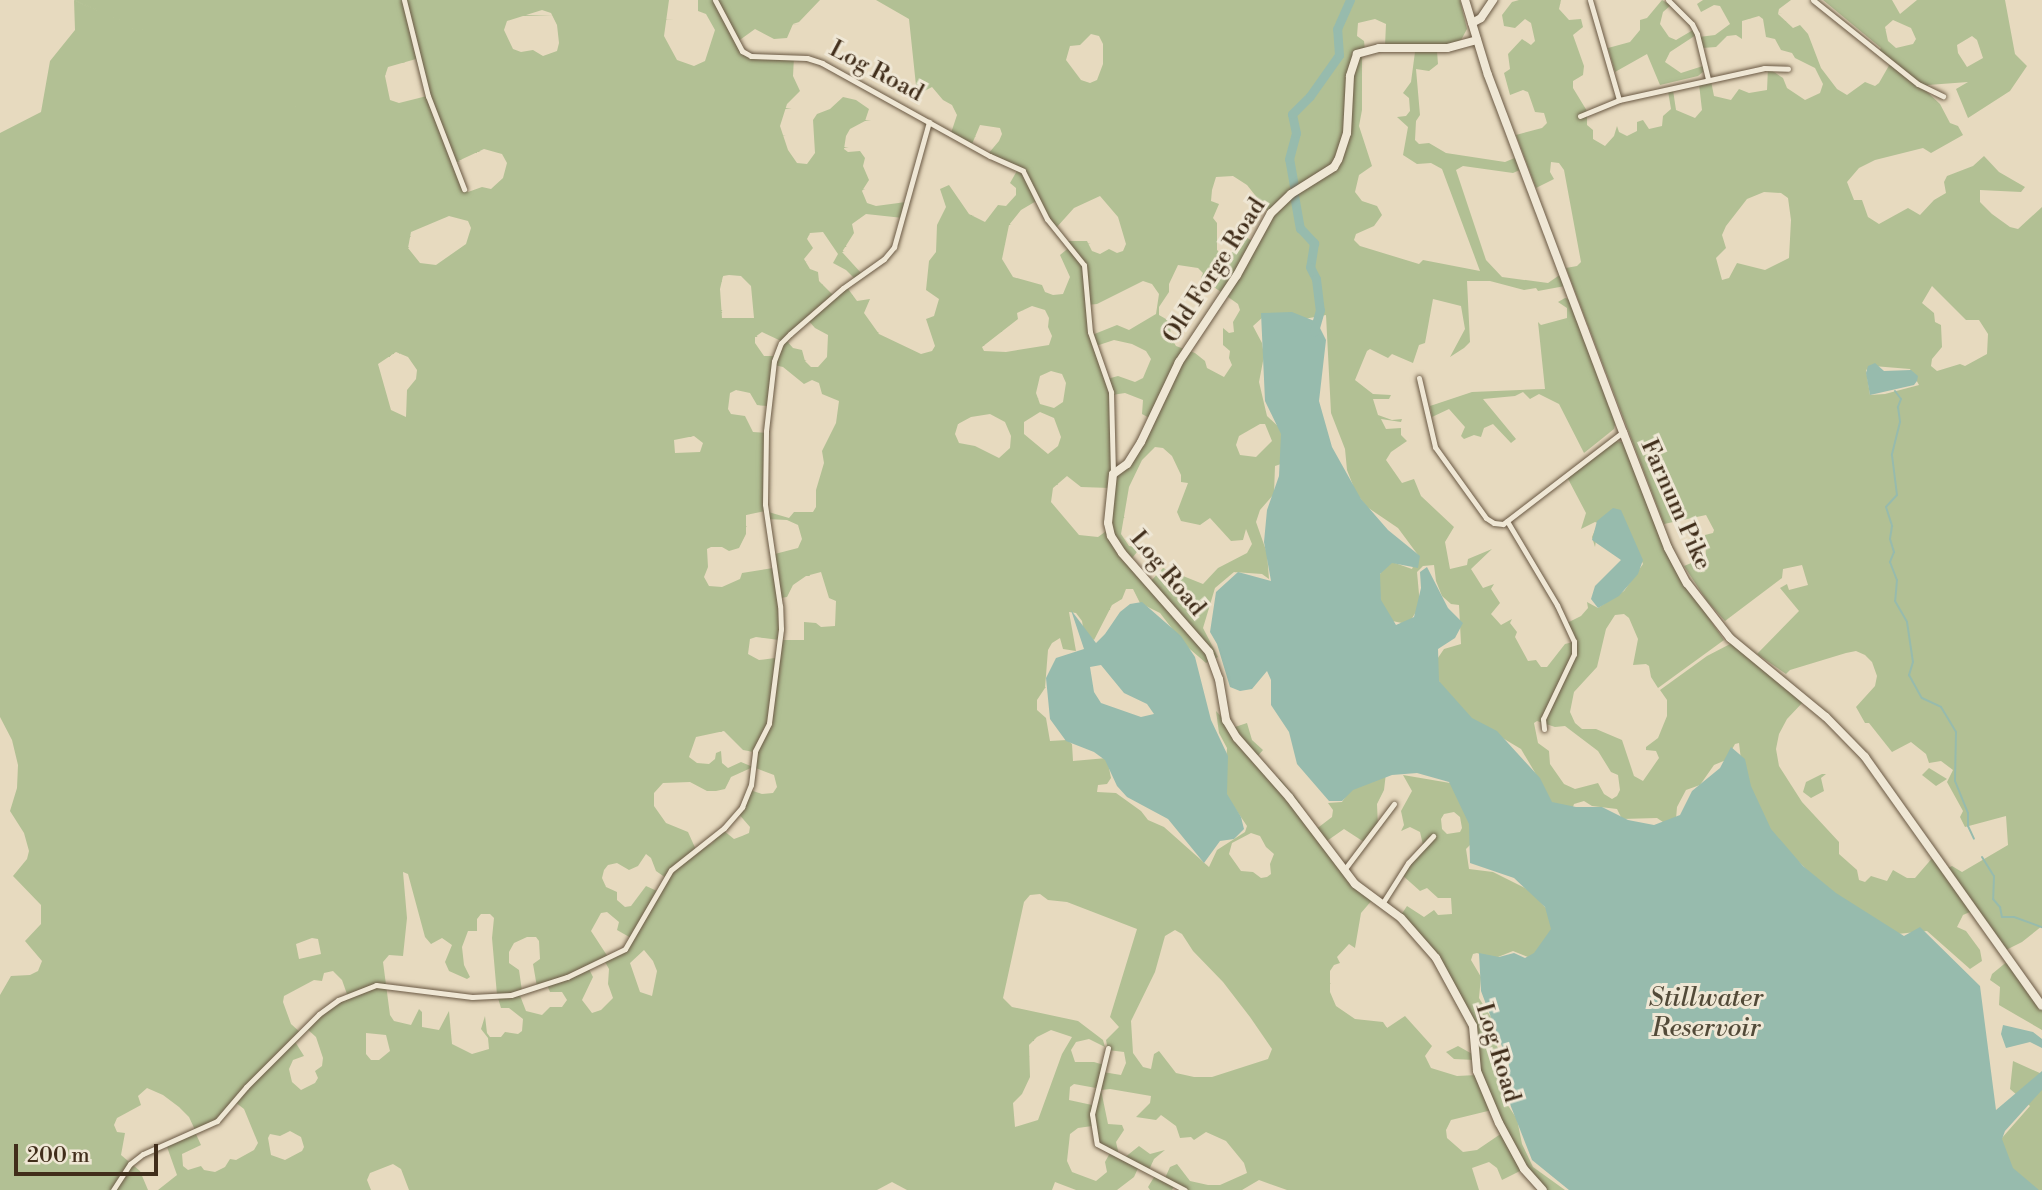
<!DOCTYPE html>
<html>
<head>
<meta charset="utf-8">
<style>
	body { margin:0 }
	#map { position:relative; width:2042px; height:1190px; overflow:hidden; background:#e7dabf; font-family:"Libre Bodoni",serif }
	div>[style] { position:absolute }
	.green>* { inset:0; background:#b2c094 }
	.water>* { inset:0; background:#97bbad }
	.stream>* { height:2px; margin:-1px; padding:0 1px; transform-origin:1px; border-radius:1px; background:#97bbad }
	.river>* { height:9px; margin:-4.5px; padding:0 4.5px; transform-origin:4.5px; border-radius:4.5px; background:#97bbad }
	.roads { filter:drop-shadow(0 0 2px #6a5944) drop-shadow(0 0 2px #6a5944) }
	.street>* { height:5px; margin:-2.5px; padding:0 2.5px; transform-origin:2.5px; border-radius:2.5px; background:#efe7d5 }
	.secondary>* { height:8px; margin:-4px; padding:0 4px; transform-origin:4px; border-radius:4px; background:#efe7d5 }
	span { translate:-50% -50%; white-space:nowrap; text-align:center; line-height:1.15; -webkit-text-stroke:6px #efe7d5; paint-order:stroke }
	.street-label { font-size:24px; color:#412e1b }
	.water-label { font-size:26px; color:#524a38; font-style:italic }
	.scale { position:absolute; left:14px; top:1144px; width:144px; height:32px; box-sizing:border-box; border:4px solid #412e1b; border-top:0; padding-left:9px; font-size:21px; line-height:24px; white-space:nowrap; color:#412e1b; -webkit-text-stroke:5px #efe7d5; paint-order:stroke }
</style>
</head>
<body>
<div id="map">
	<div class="green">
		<div style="clip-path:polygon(evenodd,74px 0,669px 0,664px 36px,677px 60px,694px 66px,705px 61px,715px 30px,706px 14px,698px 11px,698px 0,820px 0,799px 22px,793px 24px,787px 38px,774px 39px,755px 29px,737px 42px,742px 50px,752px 55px,794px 57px,793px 76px,800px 91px,787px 104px,780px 126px,788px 150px,797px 163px,807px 164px,815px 153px,813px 120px,817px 114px,830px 109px,843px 97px,856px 100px,869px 109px,865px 121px,850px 129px,846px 136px,844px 149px,848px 152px,860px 151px,865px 158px,863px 166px,869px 180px,862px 191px,867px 203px,876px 206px,906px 202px,903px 218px,866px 214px,852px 224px,854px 233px,842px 252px,862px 274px,854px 278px,846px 270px,833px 263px,838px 254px,823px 232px,810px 233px,807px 239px,813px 248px,804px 259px,810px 269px,818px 272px,819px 281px,833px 295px,846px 286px,857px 301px,870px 299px,864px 313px,879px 334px,921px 354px,932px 351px,935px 346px,926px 319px,934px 316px,939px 299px,926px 290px,929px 261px,936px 252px,937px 225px,946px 207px,940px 189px,949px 185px,969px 214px,985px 222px,998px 205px,1006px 206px,1016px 195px,1016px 188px,1010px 183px,1018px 169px,988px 154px,999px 141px,1002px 134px,1000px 128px,980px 125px,972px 144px,951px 133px,957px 115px,952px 105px,943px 100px,932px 87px,917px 95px,909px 19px,876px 0,1460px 0,1467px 29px,1461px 40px,1452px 45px,1385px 46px,1386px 24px,1375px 19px,1358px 23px,1357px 36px,1364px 41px,1365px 50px,1362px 53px,1362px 110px,1359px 126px,1372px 166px,1359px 175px,1355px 192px,1362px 201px,1377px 206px,1382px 215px,1374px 226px,1356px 234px,1354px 240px,1360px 246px,1419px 264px,1423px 260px,1480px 271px,1442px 169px,1431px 163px,1417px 164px,1403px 155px,1408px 127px,1397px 117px,1406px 116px,1410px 111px,1409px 98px,1403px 93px,1411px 82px,1415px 52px,1437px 51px,1438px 64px,1429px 71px,1416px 69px,1420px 115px,1416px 121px,1415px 140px,1419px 144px,1429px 143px,1446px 153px,1505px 162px,1517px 157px,1522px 169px,1513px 173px,1463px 166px,1456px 170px,1486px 260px,1502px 277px,1548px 283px,1561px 274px,1565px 286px,1538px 291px,1536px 288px,1524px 290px,1490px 281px,1467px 281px,1470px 342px,1464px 348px,1450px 357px,1465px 329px,1461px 306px,1433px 299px,1425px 343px,1419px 345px,1413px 363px,1392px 354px,1388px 358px,1370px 349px,1367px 351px,1355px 380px,1373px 394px,1391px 395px,1389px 399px,1373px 399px,1378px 415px,1392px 420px,1402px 419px,1401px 422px,1381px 419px,1386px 429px,1401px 428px,1401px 435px,1407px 441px,1391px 452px,1386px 460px,1402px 483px,1414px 479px,1421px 496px,1454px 527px,1445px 542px,1450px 569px,1467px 565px,1468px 559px,1492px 549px,1471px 569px,1483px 588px,1494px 584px,1491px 589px,1500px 603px,1491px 614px,1501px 625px,1512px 619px,1510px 623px,1517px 632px,1515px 637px,1528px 661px,1536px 660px,1541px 667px,1547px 667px,1565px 644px,1573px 642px,1567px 623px,1581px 616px,1588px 608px,1587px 602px,1598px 608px,1624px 591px,1643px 564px,1622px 514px,1597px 534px,1595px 547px,1592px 537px,1598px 523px,1595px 522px,1581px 529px,1586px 513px,1567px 477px,1615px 441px,1623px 442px,1676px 570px,1724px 640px,1658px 688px,1651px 677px,1649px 666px,1646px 664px,1633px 665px,1638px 639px,1629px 618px,1624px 614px,1615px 615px,1606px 629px,1597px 667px,1574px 692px,1570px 712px,1575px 723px,1582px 729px,1596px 729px,1622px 740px,1634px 776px,1643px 781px,1659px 758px,1656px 751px,1646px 750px,1646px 747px,1658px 738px,1667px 716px,1667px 700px,1660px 690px,1707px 656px,1732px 643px,1804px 701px,1787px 719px,1779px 734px,1776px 749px,1779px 766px,1802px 802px,1839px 842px,1839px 854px,1857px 870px,1859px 880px,1865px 882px,1871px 876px,1887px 881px,1893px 870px,1907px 878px,1915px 878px,1934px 856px,1972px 911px,1963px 915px,1957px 927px,1966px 931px,1980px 950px,1982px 961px,1970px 969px,1927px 931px,1897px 934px,1830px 893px,1775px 838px,1744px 785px,1739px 743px,1735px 744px,1726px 760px,1714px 765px,1700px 785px,1686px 790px,1677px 807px,1676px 819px,1666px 824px,1657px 818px,1622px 819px,1617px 809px,1592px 806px,1584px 801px,1574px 804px,1572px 810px,1545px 800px,1540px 781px,1521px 749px,1457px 711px,1431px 668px,1444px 649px,1461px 644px,1459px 605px,1451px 604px,1442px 596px,1436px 581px,1434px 565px,1423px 566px,1417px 572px,1420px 605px,1411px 620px,1402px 623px,1392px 621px,1382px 607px,1377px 580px,1386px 563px,1395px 563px,1412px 569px,1418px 555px,1398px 528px,1367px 507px,1356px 493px,1347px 470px,1345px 449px,1331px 413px,1326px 315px,1304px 319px,1263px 317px,1253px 326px,1262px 343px,1264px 356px,1259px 382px,1267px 416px,1283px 431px,1284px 463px,1275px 466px,1274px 494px,1260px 510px,1256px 522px,1267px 553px,1269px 579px,1262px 574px,1234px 572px,1215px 588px,1203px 628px,1218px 657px,1206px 663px,1184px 644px,1160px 613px,1140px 603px,1133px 589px,1126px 589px,1122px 599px,1112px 605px,1094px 640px,1084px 633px,1082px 621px,1076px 613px,1069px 612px,1076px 651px,1063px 649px,1060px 638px,1052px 643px,1048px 650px,1045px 688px,1037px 700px,1037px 710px,1046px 718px,1050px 741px,1067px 740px,1072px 744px,1073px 761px,1107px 758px,1111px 778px,1107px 784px,1098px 785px,1097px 792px,1116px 793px,1141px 811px,1148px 820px,1164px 827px,1209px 867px,1217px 850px,1245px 832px,1247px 826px,1224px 792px,1227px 748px,1219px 733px,1216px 711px,1232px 728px,1247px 723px,1252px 740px,1263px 750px,1255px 759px,1276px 780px,1279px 778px,1300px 803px,1297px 806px,1315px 830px,1332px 817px,1333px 810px,1328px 803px,1342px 802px,1350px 790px,1386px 773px,1384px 790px,1377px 804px,1378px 827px,1364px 842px,1344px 829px,1324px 843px,1373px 899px,1361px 913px,1355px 948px,1349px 944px,1337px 957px,1340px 963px,1334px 965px,1330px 971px,1330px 992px,1336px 1006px,1355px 1019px,1383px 1022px,1387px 1028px,1405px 1016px,1432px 1046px,1425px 1056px,1431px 1068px,1457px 1076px,1477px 1075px,1475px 1060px,1454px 1059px,1446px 1052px,1458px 1046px,1474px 1055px,1475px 1039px,1436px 960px,1399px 918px,1407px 906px,1424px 917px,1434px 910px,1438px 915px,1452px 914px,1451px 898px,1438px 898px,1427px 888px,1420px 891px,1401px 874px,1423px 845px,1420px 832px,1410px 827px,1401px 831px,1404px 825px,1401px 811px,1412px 791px,1403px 775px,1450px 783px,1470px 804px,1470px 845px,1466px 849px,1469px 869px,1493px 872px,1531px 891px,1557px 921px,1536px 954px,1528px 957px,1513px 951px,1493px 959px,1477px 953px,1473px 954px,1471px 960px,1481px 977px,1479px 998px,1494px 1022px,1497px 1046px,1505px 1064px,1503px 1098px,1517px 1119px,1522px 1144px,1533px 1167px,1565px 1190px,1539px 1190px,1522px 1170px,1502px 1180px,1497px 1168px,1489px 1162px,1472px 1168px,1479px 1190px,1287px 1190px,1259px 1180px,1242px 1190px,1186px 1190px,1175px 1184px,1172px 1190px,1150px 1190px,1148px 1187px,1156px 1174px,1165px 1178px,1170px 1167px,1177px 1164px,1190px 1181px,1208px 1185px,1220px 1185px,1247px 1173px,1244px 1163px,1226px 1141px,1206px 1132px,1194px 1140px,1191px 1137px,1180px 1138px,1176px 1126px,1161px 1115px,1156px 1120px,1136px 1117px,1150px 1103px,1151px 1096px,1110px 1089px,1101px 1090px,1108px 1124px,1122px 1125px,1124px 1130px,1116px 1142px,1119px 1155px,1124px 1158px,1139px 1146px,1150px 1154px,1165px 1150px,1154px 1159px,1149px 1170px,1139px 1166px,1134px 1177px,1117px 1190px,1076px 1190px,1055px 1182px,1052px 1190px,907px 1190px,892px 1182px,877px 1190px,409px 1190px,401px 1169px,393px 1164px,370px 1173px,367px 1180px,371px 1190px,158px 1190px,177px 1175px,166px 1144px,195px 1132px,201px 1145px,182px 1154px,183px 1166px,188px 1170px,201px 1166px,204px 1170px,215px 1172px,225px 1167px,230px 1159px,236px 1160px,254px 1150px,258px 1143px,244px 1109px,235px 1102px,217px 1120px,195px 1130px,189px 1117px,179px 1107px,163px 1095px,147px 1088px,138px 1096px,141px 1105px,117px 1118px,114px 1125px,117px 1132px,125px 1133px,121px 1155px,140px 1171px,148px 1190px,0 1190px,0 995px,11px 976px,30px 975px,38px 971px,42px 961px,25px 941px,41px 924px,41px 905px,13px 876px,27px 859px,29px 851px,24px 833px,10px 811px,17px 788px,18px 765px,12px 740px,0 717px,0 133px,41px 112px,50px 61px,75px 30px,74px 0,542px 10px,551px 13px,557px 25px,559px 43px,557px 51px,543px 56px,533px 50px,521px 52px,513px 49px,504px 30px,507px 21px,542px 10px,74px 0,1091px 34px,1099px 36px,1103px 44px,1103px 64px,1097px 80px,1090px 83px,1081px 80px,1066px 60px,1070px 46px,1080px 45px,1091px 34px,74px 0,416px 59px,427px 96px,399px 103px,390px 100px,385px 76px,388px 67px,416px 59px,74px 0,484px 149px,502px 154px,507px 163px,503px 178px,491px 189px,482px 187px,468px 192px,463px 187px,456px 162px,484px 149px,74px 0,1233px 176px,1247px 185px,1270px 214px,1254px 242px,1241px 234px,1228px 260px,1217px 250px,1217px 223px,1213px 218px,1219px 204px,1211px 201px,1212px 190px,1216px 177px,1233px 176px,74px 0,1100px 196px,1118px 217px,1126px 244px,1123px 251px,1117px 253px,1109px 249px,1100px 254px,1092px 251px,1087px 241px,1068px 241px,1071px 246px,1060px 255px,1070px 277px,1063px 294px,1053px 295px,1045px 292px,1042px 285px,1013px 277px,1002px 259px,1009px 225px,1021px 210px,1038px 200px,1047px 217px,1056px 228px,1074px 208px,1100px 196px,74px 0,449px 216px,468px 221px,471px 228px,466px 244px,436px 265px,420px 263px,408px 248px,411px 232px,449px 216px,74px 0,1178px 265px,1198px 268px,1203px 273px,1201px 278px,1238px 304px,1240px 310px,1233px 322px,1234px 332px,1229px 333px,1223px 328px,1223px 345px,1230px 351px,1229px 358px,1232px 365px,1224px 377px,1207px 368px,1205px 361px,1195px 353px,1176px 346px,1170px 336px,1171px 322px,1159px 315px,1159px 307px,1169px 292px,1169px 284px,1178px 265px,74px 0,729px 275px,741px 276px,751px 286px,754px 318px,722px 318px,720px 289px,723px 276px,729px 275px,74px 0,1143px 281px,1152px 284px,1159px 294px,1156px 314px,1129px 330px,1117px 325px,1092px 335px,1087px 305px,1097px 304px,1143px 281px,74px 0,1032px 306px,1045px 310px,1049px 318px,1048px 327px,1052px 336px,1049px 345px,1006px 352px,984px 351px,982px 347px,1018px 319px,1017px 313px,1032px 306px,74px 0,807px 319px,815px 328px,828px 335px,827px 357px,818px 367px,811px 367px,805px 361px,802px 350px,793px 348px,785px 339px,807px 319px,74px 0,762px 332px,781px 341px,774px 356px,764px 356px,755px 343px,755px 337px,762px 332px,74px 0,1114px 340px,1132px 344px,1146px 351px,1151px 359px,1143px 378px,1135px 382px,1118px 376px,1107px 379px,1096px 346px,1114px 340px,74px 0,396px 352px,408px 357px,417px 370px,416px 379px,407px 390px,406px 417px,391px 410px,378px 364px,396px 352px,74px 0,774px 365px,783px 367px,804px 384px,812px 380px,819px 383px,822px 394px,839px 401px,836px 423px,822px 451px,824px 463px,816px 490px,816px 507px,813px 512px,794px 512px,789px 518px,765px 511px,766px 433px,753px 432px,745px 416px,731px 414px,728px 409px,730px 393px,736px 390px,750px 393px,757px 405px,767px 406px,774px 365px,74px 0,1051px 371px,1062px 374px,1066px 383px,1063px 402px,1054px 408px,1040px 404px,1036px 393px,1040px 376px,1051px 371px,74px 0,1125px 393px,1143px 400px,1142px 414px,1153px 420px,1128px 462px,1115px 472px,1112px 395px,1125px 393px,74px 0,1040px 412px,1054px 418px,1061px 437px,1058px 446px,1048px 454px,1024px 434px,1024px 422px,1040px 412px,74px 0,990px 414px,1005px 422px,1011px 436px,1010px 448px,999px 458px,975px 446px,959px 443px,955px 434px,958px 424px,971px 417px,990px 414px,74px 0,1260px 424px,1265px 424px,1272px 441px,1256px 457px,1240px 455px,1236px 445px,1239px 436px,1260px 424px,74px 0,694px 436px,703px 443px,700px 452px,675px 453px,674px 440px,694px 436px,74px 0,1155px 447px,1163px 448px,1172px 456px,1181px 475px,1181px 482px,1188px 483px,1177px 512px,1181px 521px,1200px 525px,1210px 518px,1231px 541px,1243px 540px,1246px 529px,1252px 544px,1247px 553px,1218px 568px,1203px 584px,1163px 568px,1150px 582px,1130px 561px,1140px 548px,1129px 546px,1121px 534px,1129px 487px,1142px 460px,1155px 447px,74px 0,1067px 476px,1081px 487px,1110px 488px,1109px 529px,1098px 537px,1079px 535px,1051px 502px,1053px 488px,1067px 476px,74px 0,765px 511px,766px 519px,787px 520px,798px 525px,802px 539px,798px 548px,771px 555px,773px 568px,742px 573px,740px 579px,722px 587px,709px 586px,704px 577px,708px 567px,707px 549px,711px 547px,722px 547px,729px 551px,739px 548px,746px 534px,746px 515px,765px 511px,74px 0,821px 572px,829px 598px,836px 601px,835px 626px,821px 627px,816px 623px,804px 622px,804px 640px,780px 640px,780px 598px,787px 597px,793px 585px,806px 576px,821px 572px,74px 0,756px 637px,779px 640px,775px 658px,759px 660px,748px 654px,750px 639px,756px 637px,74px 0,1537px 721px,1555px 727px,1565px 726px,1598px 751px,1611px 772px,1618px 775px,1620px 790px,1617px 796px,1612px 799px,1604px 794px,1598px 783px,1575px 789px,1564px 784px,1550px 764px,1549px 751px,1538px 743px,1534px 723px,1537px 721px,74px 0,724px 731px,743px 750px,754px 752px,753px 767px,741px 762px,728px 768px,722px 763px,721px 751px,716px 753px,715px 759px,709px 764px,697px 763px,689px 757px,696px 737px,724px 731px,74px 0,753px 767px,774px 775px,777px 787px,773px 793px,762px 794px,750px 790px,737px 812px,750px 827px,749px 833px,742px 836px,734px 839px,723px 830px,712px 843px,697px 852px,688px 832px,666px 823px,654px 806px,654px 793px,663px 783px,690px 782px,707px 791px,716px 791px,725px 789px,731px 777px,753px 767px,74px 0,1454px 812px,1460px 817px,1462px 828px,1460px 832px,1447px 834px,1442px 829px,1441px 819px,1444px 814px,1454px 812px,74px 0,1251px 833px,1260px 836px,1266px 847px,1274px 854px,1270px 864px,1271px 874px,1267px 877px,1261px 878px,1253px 872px,1241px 871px,1229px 854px,1232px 843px,1251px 833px,74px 0,646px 854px,651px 858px,656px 871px,666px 878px,657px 891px,646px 886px,631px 906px,625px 907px,617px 900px,617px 892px,606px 887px,602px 878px,604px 870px,608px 865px,617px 863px,629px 870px,638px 866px,646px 854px,74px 0,403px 872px,408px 874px,425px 937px,431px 944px,442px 938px,452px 945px,445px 962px,449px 971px,467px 979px,470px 977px,464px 965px,462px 947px,468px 931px,477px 931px,477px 919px,481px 914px,490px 914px,494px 918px,492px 938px,497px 995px,501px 1008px,509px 1008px,523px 1019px,522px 1031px,518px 1034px,505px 1032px,501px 1037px,490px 1037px,487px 1033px,485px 1016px,481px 1029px,488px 1038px,489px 1049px,472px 1054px,452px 1044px,449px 1011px,439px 1030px,422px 1027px,422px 1012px,419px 1009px,411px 1025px,394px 1021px,390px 1015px,383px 962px,389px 955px,403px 956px,407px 918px,403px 872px,74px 0,1040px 894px,1048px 900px,1067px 902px,1137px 929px,1110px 1017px,1119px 1027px,1106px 1040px,1108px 1050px,1124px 1052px,1126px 1063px,1121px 1075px,1103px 1072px,1104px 1065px,1094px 1062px,1075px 1062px,1071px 1050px,1076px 1042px,1089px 1039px,1105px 1047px,1103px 1040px,1078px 1021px,1012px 1007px,1003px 998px,1024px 902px,1030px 895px,1040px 894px,74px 0,607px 912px,619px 922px,617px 930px,631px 938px,624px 949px,608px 957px,591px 931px,601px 913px,607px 912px,74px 0,1175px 930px,1182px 934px,1193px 951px,1223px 982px,1250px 1017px,1272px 1049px,1268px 1059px,1212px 1077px,1194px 1077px,1176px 1073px,1159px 1051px,1154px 1054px,1151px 1069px,1143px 1067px,1133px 1053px,1131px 1021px,1155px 972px,1165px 936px,1175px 930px,74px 0,527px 937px,536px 937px,539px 941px,540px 959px,533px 964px,537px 987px,547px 985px,550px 992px,562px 992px,567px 1000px,562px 1007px,550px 1007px,542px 1015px,526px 1011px,519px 993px,522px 991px,519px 970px,509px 963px,509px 952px,514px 943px,527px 937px,74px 0,312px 938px,318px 939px,321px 954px,299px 959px,296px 944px,312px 938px,74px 0,644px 950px,653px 961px,657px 971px,652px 996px,640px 992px,630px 963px,644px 950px,74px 0,604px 960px,609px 969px,608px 984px,613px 998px,601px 1010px,592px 1013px,582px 1000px,593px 977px,588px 967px,604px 960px,74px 0,333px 971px,342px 980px,348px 997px,320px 1014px,306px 1028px,316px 1037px,323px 1058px,322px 1066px,315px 1071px,318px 1078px,315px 1083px,301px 1090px,292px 1082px,289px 1069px,293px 1060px,304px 1056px,294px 1040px,301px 1033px,291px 1024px,283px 1002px,284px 996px,314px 980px,322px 981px,324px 973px,333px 971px,74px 0,1051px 1030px,1072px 1037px,1062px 1054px,1038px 1120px,1015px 1127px,1013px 1103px,1022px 1094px,1030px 1077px,1029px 1045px,1037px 1037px,1051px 1030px,74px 0,366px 1033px,386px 1035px,390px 1051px,379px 1060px,371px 1060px,366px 1054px,366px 1033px,74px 0,1074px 1084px,1096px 1088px,1092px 1105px,1069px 1100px,1070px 1087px,1074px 1084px,74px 0,1492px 1110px,1502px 1133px,1477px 1150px,1463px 1152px,1447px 1138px,1446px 1130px,1451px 1120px,1492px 1110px,74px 0,1092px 1126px,1097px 1144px,1111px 1151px,1105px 1162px,1107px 1172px,1096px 1181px,1072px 1172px,1067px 1161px,1070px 1134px,1078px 1128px,1092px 1126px,74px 0,290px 1131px,301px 1137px,304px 1147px,302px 1151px,285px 1160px,271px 1155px,268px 1138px,270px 1134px,280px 1136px,290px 1131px)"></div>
		<div style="clip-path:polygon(evenodd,1519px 0,1561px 0,1559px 9px,1569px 20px,1581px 19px,1583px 27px,1573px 35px,1584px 66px,1583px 75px,1573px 81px,1573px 88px,1587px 111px,1587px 125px,1593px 130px,1593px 139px,1605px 146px,1614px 136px,1617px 126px,1619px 132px,1627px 136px,1637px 131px,1637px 122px,1643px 120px,1649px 129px,1662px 126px,1663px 116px,1671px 109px,1668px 91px,1673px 90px,1676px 110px,1695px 118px,1702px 110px,1699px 84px,1711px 81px,1714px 96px,1731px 100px,1739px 89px,1749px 93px,1767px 90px,1768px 68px,1783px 78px,1787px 88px,1805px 100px,1820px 93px,1823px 84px,1815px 68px,1795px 58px,1792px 53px,1781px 50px,1775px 39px,1766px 37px,1763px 19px,1759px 16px,1742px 21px,1742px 39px,1736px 35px,1727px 36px,1716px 47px,1702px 48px,1699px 37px,1715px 35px,1730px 24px,1720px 6px,1714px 5px,1701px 12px,1697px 4px,1703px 0,1791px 0,1779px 9px,1778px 14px,1793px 28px,1800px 25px,1808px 34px,1821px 68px,1837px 89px,1847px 95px,1865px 82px,1875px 86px,1879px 83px,1891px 62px,1878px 52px,1881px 48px,1823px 0,1892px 0,1900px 14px,1917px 0,2005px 0,2015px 54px,2027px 66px,2010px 91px,1968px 118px,1956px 89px,1968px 82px,1928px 85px,1924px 89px,1940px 104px,1950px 123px,1958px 126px,1963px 135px,1931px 153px,1923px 148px,1875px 160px,1859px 168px,1847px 182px,1854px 200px,1862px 200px,1868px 217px,1879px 224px,1908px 208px,1920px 215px,1934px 200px,1946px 193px,1944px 182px,1947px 176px,1973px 166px,1984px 156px,1999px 172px,2025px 187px,2021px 192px,1980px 190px,1980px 202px,1992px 214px,2010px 227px,2018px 229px,2042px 207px,2042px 926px,2022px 942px,2004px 951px,1946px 869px,1952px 866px,1962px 872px,2008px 845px,2006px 816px,1965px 827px,1960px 817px,1963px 811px,1947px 782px,1953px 770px,1941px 761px,1929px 763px,1926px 754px,1911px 742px,1892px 752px,1869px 723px,1865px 723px,1856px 707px,1875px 686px,1877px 676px,1872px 662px,1865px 655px,1856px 651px,1846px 653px,1790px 670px,1786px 674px,1757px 654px,1799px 611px,1780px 588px,1787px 584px,1789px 590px,1808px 585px,1802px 565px,1783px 569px,1782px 578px,1725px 621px,1707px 601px,1684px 566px,1706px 557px,1705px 535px,1713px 533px,1714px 530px,1706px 515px,1664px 524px,1566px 268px,1577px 266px,1581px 262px,1564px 170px,1559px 163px,1551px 162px,1550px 172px,1554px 179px,1536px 188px,1516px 135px,1542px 128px,1547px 123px,1544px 113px,1535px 112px,1528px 92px,1523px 90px,1510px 95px,1504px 73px,1510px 69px,1508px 54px,1522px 39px,1531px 45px,1535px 41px,1531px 23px,1525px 19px,1515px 28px,1504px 26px,1502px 15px,1512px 2px,1519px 0,1893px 20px,1911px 28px,1916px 39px,1913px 44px,1896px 48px,1888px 41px,1885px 27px,1893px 20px,1519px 0,1972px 36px,1977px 40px,1983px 58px,1967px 67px,1958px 53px,1957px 45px,1972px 36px,1519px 0,1764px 192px,1781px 193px,1788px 198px,1791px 220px,1789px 258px,1765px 270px,1737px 263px,1729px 278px,1722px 280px,1716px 258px,1726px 248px,1722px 235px,1726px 226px,1747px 199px,1764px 192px,1519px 0,1932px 286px,1966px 320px,1979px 320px,1988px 334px,1987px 354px,1965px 366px,1960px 364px,1937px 371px,1931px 366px,1932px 359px,1942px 347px,1941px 325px,1935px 322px,1934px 313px,1922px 303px,1932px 286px,1519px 0,1873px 366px,1910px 369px,1919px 385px,1885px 394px,1870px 395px,1866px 370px,1873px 366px)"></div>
		<div style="clip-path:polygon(1662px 0,1671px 5px,1663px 12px,1660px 24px,1669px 37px,1676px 40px,1693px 30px,1696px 35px,1670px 52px,1665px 62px,1681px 73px,1703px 66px,1703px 72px,1698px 76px,1660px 85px,1647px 54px,1615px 72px,1608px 48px,1630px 42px,1640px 30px,1640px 20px,1647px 18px)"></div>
		<div style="clip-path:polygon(1565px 298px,1569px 299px,1616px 420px,1614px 429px,1584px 453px,1559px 404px,1539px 394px,1530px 399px,1523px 392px,1515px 396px,1483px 399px,1516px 439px,1511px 443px,1493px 424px,1484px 428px,1481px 437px,1474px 435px,1464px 439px,1461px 436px,1465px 427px,1449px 409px,1432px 417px,1430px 406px,1472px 392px,1545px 389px,1538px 322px,1541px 325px,1567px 318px,1567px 308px,1558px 302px)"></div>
		<div style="clip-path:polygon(1929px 768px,1947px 779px,1936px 786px,1922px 775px)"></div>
		<div style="clip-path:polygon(1822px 774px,1826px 774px,1821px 778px,1824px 791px,1811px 798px,1803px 792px,1806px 782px)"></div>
		<div style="clip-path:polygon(2009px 960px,2042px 1006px,2042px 1030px,1999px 1005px,2000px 987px,1990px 980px,1992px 974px)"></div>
		<div style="clip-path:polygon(2013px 1061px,2042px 1074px,2042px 1190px,2018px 1190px,2001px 1139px,2030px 1106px,2010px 1089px)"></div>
	</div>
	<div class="water">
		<div style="clip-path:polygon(1292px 312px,1317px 322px,1326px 340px,1319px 401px,1332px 447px,1361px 499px,1388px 530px,1420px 556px,1418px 568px,1392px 563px,1380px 574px,1381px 600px,1396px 625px,1414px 617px,1421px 588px,1420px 572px,1427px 567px,1448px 608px,1463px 623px,1455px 638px,1438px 649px,1439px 681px,1472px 718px,1497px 731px,1540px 778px,1552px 802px,1576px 807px,1602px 807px,1628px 820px,1654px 825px,1680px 815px,1692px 791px,1720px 768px,1731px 747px,1745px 759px,1751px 786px,1771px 829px,1803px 866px,1836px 893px,1904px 936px,1920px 927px,1980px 986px,1996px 1110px,2042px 1071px,2042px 1090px,2005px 1131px,2002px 1139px,2013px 1168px,2039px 1190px,1569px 1190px,1532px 1160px,1508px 1099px,1504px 1080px,1509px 1065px,1481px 991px,1479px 953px,1499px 957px,1514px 953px,1525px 958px,1534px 953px,1551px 929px,1545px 907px,1514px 878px,1470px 863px,1469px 824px,1449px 782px,1417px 773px,1392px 775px,1353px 790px,1342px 801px,1329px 801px,1297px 764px,1289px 732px,1271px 705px,1271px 680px,1267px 671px,1252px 689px,1240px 691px,1230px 687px,1217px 644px,1210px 632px,1216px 592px,1238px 572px,1271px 581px,1264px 542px,1267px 510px,1279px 476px,1281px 434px,1265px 401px,1261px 313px)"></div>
		<div style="clip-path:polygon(1875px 363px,1884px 371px,1911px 370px,1918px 376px,1917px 381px,1914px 385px,1870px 395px,1866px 373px,1868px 366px)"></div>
		<div style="clip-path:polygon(1613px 508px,1621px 510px,1643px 560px,1638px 574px,1619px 596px,1598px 608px,1591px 599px,1595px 586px,1621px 560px,1592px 540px,1597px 521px)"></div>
		<div style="clip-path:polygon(evenodd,1142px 602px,1181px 636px,1195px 657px,1211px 720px,1228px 756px,1227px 794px,1241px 817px,1244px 829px,1234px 839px,1220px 841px,1204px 863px,1168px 819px,1127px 797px,1117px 786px,1105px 760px,1094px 752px,1066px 741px,1050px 719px,1046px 678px,1056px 658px,1084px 649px,1071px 610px,1096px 643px,1105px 634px,1120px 612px,1130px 604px,1142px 602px,1101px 665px,1124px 693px,1147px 704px,1154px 714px,1141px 717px,1101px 703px,1094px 692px,1090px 667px,1101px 665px)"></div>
		<div style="clip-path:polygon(2003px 1025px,2033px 1032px,2042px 1039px,2042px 1048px,2030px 1042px,2006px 1048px,2001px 1034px)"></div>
	</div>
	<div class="stream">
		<div style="left:1895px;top:391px;width:10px;rotate:53deg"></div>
		<div style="left:1901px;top:399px;width:9px;rotate:111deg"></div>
		<div style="left:1898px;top:407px;width:15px;rotate:82deg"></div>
		<div style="left:1900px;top:422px;width:34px;rotate:104deg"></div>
		<div style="left:1892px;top:455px;width:40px;rotate:82.9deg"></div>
		<div style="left:1897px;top:495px;width:16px;rotate:133deg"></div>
		<div style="left:1886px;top:507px;width:20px;rotate:72deg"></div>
		<div style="left:1892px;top:526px;width:13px;rotate:99deg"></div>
		<div style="left:1890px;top:539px;width:14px;rotate:73deg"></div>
		<div style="left:1894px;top:552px;width:11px;rotate:112deg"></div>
		<div style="left:1890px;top:562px;width:19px;rotate:69deg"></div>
		<div style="left:1897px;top:580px;width:21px;rotate:95deg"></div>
		<div style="left:1895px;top:601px;width:24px;rotate:60deg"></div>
		<div style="left:1907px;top:622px;width:40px;rotate:81.5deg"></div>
		<div style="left:1913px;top:662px;width:14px;rotate:107deg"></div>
		<div style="left:1909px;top:675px;width:26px;rotate:61deg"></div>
		<div style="left:1922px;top:698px;width:21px;rotate:25deg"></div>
		<div style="left:1941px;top:707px;width:29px;rotate:59deg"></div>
		<div style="left:1956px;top:732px;width:49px;rotate:91.2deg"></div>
		<div style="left:1955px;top:781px;width:35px;rotate:68deg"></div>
		<div style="left:1968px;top:813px;width:13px;rotate:90deg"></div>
		<div style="left:1968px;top:826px;width:14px;rotate:65deg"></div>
		<div style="left:1982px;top:857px;width:22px;rotate:58deg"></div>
		<div style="left:1994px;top:876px;width:23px;rotate:92deg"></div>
		<div style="left:1993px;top:899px;width:11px;rotate:49deg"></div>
		<div style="left:2000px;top:907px;width:10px;rotate:79deg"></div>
		<div style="left:2002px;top:917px;width:12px"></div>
		<div style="left:2014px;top:917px;width:30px;rotate:20deg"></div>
	</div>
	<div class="river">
		<div style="left:1294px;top:186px;width:27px;rotate:-100deg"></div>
		<div style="left:1289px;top:159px;width:27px;rotate:-75deg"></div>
		<div style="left:1296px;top:133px;width:19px;rotate:-102deg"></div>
		<div style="left:1292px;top:114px;width:25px;rotate:-45deg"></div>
		<div style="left:1310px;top:96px;width:50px;rotate:-54.7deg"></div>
		<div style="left:1339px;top:55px;width:26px;rotate:-94deg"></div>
		<div style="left:1337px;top:29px;width:32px;rotate:-66deg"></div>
		<div style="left:1294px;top:195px;width:34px;rotate:80deg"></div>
		<div style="left:1300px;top:228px;width:21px;rotate:47deg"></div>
		<div style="left:1314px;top:243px;width:24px;rotate:99deg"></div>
		<div style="left:1310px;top:267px;width:13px;rotate:63deg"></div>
		<div style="left:1316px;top:279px;width:31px;rotate:83deg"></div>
		<div style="left:1320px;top:310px;width:22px;rotate:106deg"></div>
	</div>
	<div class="roads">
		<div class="street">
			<div style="left:404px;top:0;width:99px;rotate:76deg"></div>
			<div style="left:428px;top:96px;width:100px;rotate:68.8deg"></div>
			<div style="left:715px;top:0;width:58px;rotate:62.1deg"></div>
			<div style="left:742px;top:51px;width:10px;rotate:29deg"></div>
			<div style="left:751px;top:56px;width:56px;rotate:2deg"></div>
			<div style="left:807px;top:58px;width:16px;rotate:18deg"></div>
			<div style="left:822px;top:63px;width:192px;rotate:29deg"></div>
			<div style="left:990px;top:156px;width:36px;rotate:24deg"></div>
			<div style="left:1023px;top:171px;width:54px;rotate:63.4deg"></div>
			<div style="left:1047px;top:219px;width:59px;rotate:51.2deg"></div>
			<div style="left:1084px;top:265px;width:67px;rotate:84.9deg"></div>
			<div style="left:1090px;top:332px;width:64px;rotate:70.7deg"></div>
			<div style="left:1111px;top:392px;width:81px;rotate:88.6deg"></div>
			<div style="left:1590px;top:0;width:104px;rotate:73.8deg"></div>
			<div style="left:1668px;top:0;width:34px;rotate:45deg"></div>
			<div style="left:1692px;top:24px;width:11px;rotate:63deg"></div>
			<div style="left:1697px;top:34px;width:46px;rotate:76.3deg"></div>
			<div style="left:1813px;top:0;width:134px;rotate:38.7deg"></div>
			<div style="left:1918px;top:84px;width:28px;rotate:26deg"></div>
			<div style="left:1580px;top:116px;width:42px;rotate:-22.3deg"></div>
			<div style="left:1619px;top:100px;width:148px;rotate:-12.4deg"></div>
			<div style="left:1764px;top:68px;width:24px;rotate:2deg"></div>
			<div style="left:1419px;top:378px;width:71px;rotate:76.9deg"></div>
			<div style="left:1435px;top:447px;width:87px;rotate:54.3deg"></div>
			<div style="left:1486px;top:518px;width:9px;rotate:32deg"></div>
			<div style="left:1494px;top:523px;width:9px;rotate:6deg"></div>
			<div style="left:1503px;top:524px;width:151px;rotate:-37.5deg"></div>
			<div style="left:1507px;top:521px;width:98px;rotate:59.2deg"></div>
			<div style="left:1557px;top:605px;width:40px;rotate:65deg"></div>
			<div style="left:1574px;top:641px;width:13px;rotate:90deg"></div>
			<div style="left:1574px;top:654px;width:72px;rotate:115.5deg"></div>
			<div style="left:1543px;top:719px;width:10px;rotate:84deg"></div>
			<div style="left:1344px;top:870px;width:83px;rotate:-52.9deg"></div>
			<div style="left:1382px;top:904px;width:49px;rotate:-57.6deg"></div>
			<div style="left:1408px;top:863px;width:37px;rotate:-47deg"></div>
			<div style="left:1108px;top:1048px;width:68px;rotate:103.6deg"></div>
			<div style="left:1092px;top:1114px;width:30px;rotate:81deg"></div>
			<div style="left:1097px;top:1144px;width:99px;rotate:27.6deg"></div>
			<div style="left:113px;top:1190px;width:31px;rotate:-57deg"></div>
			<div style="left:130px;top:1164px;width:16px;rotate:-38deg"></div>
			<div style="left:143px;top:1154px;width:81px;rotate:-24deg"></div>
			<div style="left:217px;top:1121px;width:45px;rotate:-49.5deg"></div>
			<div style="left:246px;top:1087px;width:103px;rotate:-45deg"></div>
			<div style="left:319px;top:1014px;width:24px;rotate:-36deg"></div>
			<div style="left:338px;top:1000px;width:41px;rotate:-21.5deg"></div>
			<div style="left:376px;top:985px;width:97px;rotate:7.1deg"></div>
			<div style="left:472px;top:997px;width:39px;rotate:-3deg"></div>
			<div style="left:511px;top:995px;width:59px;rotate:-17.8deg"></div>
			<div style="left:567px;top:977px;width:64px;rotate:-25.8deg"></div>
			<div style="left:625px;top:949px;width:91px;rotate:-59.8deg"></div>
			<div style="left:671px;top:870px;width:68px;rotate:-38.4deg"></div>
			<div style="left:724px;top:828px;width:28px;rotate:-49deg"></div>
			<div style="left:742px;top:807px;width:24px;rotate:-68deg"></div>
			<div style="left:751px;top:785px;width:34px;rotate:-83deg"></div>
			<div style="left:755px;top:751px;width:31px;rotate:-63deg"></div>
			<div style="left:769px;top:723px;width:95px;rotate:-82.7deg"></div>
			<div style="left:781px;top:629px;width:23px;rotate:-92deg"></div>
			<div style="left:780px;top:606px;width:103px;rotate:-98.4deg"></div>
			<div style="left:765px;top:504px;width:73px;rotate:-89.2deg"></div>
			<div style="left:766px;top:431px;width:70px;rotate:-83.5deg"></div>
			<div style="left:774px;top:361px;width:19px;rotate:-69deg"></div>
			<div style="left:781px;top:343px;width:13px;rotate:-45deg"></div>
			<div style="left:790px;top:334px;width:70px;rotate:-41deg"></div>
			<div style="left:843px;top:288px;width:50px;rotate:-35.3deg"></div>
			<div style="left:884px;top:259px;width:16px;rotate:-50deg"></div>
			<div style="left:894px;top:247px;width:130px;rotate:-74.4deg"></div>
		</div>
		<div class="secondary">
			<div style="left:1465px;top:0;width:78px;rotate:73deg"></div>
			<div style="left:1488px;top:75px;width:382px;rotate:69.3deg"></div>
			<div style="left:1623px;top:432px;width:124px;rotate:68.8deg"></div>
			<div style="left:1668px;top:548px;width:40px;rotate:62deg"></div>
			<div style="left:1687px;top:583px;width:70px;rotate:52deg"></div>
			<div style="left:1730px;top:638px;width:124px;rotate:39.5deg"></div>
			<div style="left:1826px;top:717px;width:56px;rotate:45.7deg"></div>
			<div style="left:1865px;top:757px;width:305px;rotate:54.6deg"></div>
			<div style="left:1472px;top:23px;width:10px;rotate:-29deg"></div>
			<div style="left:1481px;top:18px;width:22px;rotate:-56deg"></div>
			<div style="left:1477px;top:40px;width:31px;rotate:165deg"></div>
			<div style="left:1447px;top:48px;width:68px;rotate:180deg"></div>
			<div style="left:1379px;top:48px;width:23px;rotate:165deg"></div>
			<div style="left:1357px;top:54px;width:23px;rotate:108deg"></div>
			<div style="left:1350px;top:76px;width:57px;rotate:93deg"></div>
			<div style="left:1347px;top:133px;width:28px;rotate:108deg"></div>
			<div style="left:1338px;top:160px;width:8px;rotate:120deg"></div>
			<div style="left:1334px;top:167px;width:51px;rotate:147.9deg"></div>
			<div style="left:1291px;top:194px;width:28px;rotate:136deg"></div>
			<div style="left:1271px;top:213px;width:71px;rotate:118.7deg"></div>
			<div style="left:1237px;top:275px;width:105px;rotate:123.7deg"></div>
			<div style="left:1179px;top:362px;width:89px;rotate:115.4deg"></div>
			<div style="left:1141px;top:442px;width:26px;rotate:122deg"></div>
			<div style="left:1127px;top:464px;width:17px;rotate:144deg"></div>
			<div style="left:1113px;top:474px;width:49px;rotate:95.8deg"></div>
			<div style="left:1108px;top:523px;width:13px;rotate:77deg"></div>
			<div style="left:1111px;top:536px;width:20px;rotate:57deg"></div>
			<div style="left:1122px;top:553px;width:132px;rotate:48.7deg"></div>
			<div style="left:1209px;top:652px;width:29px;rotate:70deg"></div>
			<div style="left:1219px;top:679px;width:42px;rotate:80.3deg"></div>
			<div style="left:1226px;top:720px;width:21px;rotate:59deg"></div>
			<div style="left:1237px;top:738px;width:79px;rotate:48.6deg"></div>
			<div style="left:1289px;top:797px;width:109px;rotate:52.8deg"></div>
			<div style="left:1355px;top:884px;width:57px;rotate:36.5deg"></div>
			<div style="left:1401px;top:918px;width:53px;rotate:48.8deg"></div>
			<div style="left:1436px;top:958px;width:77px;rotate:61.4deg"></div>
			<div style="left:1473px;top:1026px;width:45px;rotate:84.9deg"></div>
			<div style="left:1477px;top:1071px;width:56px;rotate:67.1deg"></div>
			<div style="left:1499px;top:1123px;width:52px;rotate:61.5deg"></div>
			<div style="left:1524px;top:1169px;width:28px;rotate:48deg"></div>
		</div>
	</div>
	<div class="street-label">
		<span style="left:876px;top:72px;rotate:28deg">Log Road</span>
		<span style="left:1215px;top:271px;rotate:-57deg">Old Forge Road</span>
		<span style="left:1675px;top:505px;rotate:66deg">Farnum Pike</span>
		<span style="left:1167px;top:574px;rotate:50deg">Log Road</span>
		<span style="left:1497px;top:1053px;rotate:73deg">Log Road</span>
	</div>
	<div class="water-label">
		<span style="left:1706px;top:1014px">Stillwater<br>Reservoir</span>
	</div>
	<div class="scale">200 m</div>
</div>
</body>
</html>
